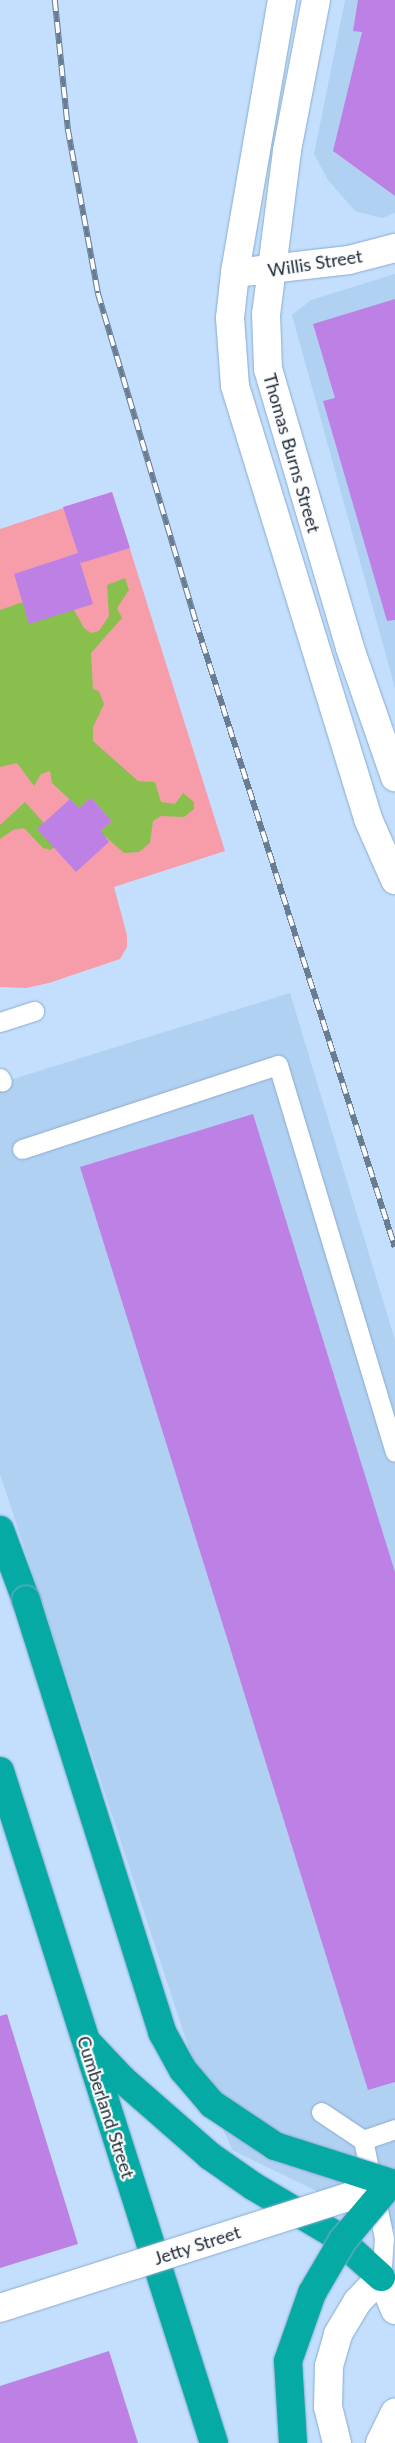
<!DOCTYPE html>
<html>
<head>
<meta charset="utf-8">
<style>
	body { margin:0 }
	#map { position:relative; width:395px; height:2443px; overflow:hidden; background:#c3dffd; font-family:Lato,sans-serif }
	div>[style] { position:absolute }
	.built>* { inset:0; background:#b1d1f2 }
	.green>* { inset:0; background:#f79daa }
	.water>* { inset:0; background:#89bf4d }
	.building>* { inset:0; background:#bd80e5 }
	.roads { filter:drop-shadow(0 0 1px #8aabcf) drop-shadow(0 0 1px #8aabcf) }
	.lane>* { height:19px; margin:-9.5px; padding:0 9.5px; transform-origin:9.5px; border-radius:9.5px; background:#fff }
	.street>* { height:28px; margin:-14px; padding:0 14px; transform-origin:14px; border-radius:14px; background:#fff }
	.secondary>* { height:28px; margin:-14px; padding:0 14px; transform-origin:14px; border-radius:14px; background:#fff }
	.highway>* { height:28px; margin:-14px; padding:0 14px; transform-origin:14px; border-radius:14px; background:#05aaa5 }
	.rail>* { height:5.5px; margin-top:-2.75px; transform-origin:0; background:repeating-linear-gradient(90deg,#fdfdfd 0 11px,#697d92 0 22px); box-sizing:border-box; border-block:1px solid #697d92 }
	.bridges { filter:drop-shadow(0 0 1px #8aabcf) drop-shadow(0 0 1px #8aabcf) }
	.secondary-bridge>* { height:28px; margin:-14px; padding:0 14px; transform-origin:14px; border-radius:14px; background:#fff }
	.highway-bridge>* { height:28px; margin:-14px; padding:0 14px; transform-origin:14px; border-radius:14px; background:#05aaa5 }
	span { translate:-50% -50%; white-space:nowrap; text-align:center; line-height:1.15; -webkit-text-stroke:4.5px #fdfdfd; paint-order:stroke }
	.street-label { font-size:18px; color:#1c2937 }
</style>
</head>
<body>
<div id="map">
	<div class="built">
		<div style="clip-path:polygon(345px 0,395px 0,395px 213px,382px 218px,355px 211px,328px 180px,314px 154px)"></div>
		<div style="clip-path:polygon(395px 274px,395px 688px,292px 315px,311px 300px)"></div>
		<div style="clip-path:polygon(290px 993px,395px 1340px,395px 2229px,232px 2150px,189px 2049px,0 1474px,0 1083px)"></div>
	</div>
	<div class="green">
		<div style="clip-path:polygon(112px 492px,225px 851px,114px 887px,127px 935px,127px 947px,120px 959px,49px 983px,26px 988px,0 987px,0 529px)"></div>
	</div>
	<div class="water">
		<div style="clip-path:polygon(125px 578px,129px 590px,117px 608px,122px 618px,91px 653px,93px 689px,99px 691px,104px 704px,93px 727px,93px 741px,138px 781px,155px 782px,161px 802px,175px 804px,183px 793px,194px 802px,194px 809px,184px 817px,161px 816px,153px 821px,150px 843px,139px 852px,124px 853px,100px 832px,112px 821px,91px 798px,79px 808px,52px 783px,50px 771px,41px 774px,34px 786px,17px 763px,0 767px,0 610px,23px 602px,74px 610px,84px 628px,91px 633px,99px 631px,109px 616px,107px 585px)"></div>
		<div style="clip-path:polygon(25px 802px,44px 823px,54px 847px,51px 850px,43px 848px,24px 828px,13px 830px,0 839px,0 825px)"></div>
	</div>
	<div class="building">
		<div style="clip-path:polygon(358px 0,395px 0,395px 196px,333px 151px,362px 32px,353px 31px)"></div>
		<div style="clip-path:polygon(395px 299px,395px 620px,387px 621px,323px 401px,335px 398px,313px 324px)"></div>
		<div style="clip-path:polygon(112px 492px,130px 548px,81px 563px,79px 559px,93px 604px,29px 624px,14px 574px,78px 553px,63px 507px)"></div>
		<div style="clip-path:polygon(91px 798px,112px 821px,101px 831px,109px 842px,76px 872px,37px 829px,70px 799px,79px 808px)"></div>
		<div style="clip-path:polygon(253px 1114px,395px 1572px,395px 2082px,368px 2090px,80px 1167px)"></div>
		<div style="clip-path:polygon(7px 2014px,78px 2244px,0 2268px,0 2016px)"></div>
		<div style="clip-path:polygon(109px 2351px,138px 2443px,0 2443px,0 2386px)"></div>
	</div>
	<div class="roads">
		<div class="lane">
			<div style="left:0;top:1022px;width:36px;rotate:-18deg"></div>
			<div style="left:0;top:1078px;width:4px;rotate:63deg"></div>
			<div style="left:22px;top:1149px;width:269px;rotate:-18.2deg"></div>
			<div style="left:278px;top:1065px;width:404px;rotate:73.2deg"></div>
			<div style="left:321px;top:2112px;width:50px;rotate:33.7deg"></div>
			<div style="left:363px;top:2140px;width:100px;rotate:77.9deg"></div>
			<div style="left:384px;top:2238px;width:39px;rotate:94deg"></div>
			<div style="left:363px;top:2140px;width:34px;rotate:-19deg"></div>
		</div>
		<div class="street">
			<div style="left:235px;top:273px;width:115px;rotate:-6.5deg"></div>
			<div style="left:349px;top:260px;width:48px;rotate:-14.6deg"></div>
			<div style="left:337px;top:2443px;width:37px;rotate:-104deg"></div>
			<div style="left:328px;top:2407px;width:41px;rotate:-88.6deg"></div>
			<div style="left:329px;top:2366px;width:33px;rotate:-74deg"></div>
			<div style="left:338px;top:2334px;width:37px;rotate:-59deg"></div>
			<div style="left:357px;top:2302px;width:35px;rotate:-46deg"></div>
			<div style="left:381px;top:2277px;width:36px;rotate:67deg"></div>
			<div style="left:380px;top:2443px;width:34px;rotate:-64deg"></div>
		</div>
		<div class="secondary">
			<div style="left:282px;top:0;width:277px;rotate:99.8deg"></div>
			<div style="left:235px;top:273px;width:45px;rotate:96.3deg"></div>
			<div style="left:230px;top:318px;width:68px;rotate:85.8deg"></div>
			<div style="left:235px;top:386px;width:453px;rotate:72.9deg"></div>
			<div style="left:368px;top:819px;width:67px;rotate:66.1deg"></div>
			<div style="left:316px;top:0;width:154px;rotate:100.9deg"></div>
			<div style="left:287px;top:151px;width:164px;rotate:97.3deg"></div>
			<div style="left:266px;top:314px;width:55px;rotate:87.9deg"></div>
			<div style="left:268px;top:369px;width:291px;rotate:73.6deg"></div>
			<div style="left:350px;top:648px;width:137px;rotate:70.8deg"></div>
		</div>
		<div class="highway">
			<div style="left:0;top:1530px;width:75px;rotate:69.6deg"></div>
			<div style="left:0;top:1771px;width:705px;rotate:72.34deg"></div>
			<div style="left:89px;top:2044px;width:48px;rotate:46.7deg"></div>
			<div style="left:122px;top:2079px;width:117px;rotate:41.2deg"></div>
			<div style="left:210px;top:2156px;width:52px;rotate:34.9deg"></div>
			<div style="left:253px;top:2186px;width:92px;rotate:30.7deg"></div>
			<div style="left:332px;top:2233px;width:66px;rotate:41.9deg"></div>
		</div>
	</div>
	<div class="rail">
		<div style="left:55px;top:0;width:130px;rotate:84.2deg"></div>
		<div style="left:68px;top:129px;width:167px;rotate:79.6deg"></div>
		<div style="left:98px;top:293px;width:343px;rotate:73.4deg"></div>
		<div style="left:196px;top:622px;width:656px;rotate:72.34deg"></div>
	</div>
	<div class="bridges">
		<div class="secondary-bridge">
			<div style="left:0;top:2308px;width:410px;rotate:-17.7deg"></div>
		</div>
		<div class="highway-bridge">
			<div style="left:26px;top:1600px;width:453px;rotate:72.5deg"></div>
			<div style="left:162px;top:2032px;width:43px;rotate:61.1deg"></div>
			<div style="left:183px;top:2070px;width:45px;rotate:49.5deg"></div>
			<div style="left:212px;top:2104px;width:76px;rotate:33.7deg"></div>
			<div style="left:275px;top:2146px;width:122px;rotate:17.7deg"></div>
			<div style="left:391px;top:2183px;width:75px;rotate:130.1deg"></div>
			<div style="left:343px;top:2240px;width:61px;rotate:120.3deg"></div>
			<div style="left:312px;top:2293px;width:72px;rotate:109.4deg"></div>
			<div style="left:288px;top:2361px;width:82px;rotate:86.5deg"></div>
		</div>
	</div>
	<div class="street-label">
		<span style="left:315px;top:263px;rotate:-9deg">Willis Street</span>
		<span style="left:292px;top:453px;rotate:74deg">Thomas Burns Street</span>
		<span style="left:106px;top:2107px;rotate:72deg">Cumberland Street</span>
		<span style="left:197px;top:2245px;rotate:-18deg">Jetty Street</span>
	</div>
</div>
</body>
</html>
